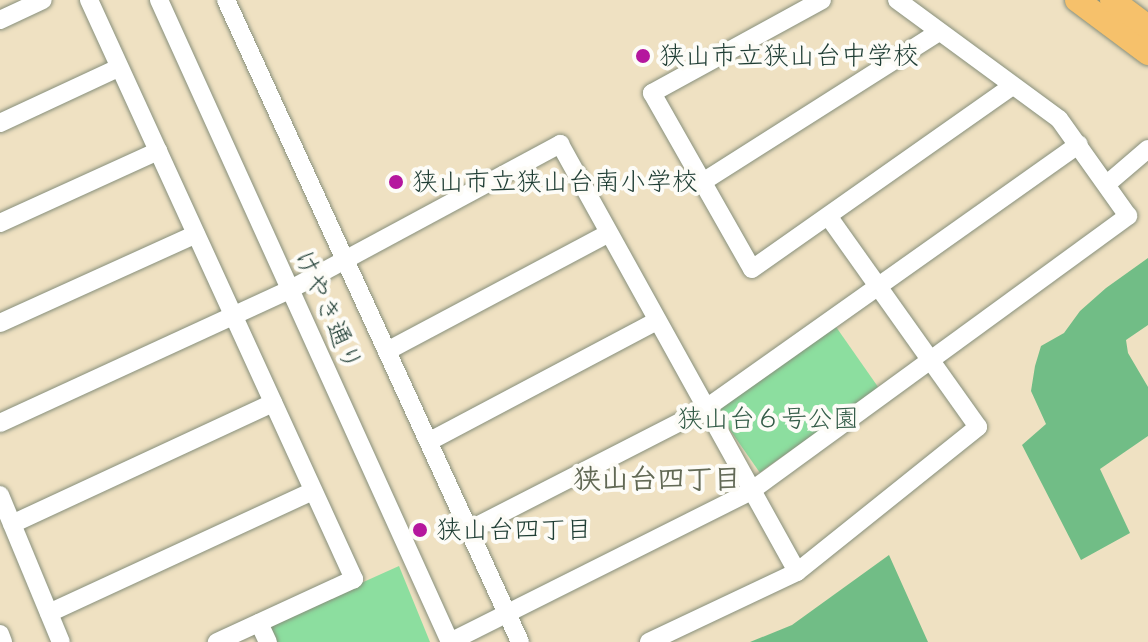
<!DOCTYPE html>
<html>
<head>
<meta charset="utf-8">
<style>
	body { margin:0 }
	#map { position:relative; width:1148px; height:642px; overflow:hidden; background:#efe1c2; font-family:Itim,"Klee One",sans-serif }
	div>[style] { position:absolute }
	.green>* { inset:0; background:#8cde9f; transform-origin:0 0 }
	.forest>* { inset:0; background:#71bd86 }
	.roads { filter:drop-shadow(0 0 2px #878f7b) drop-shadow(0 0 2px #878f7b) }
	.minor>* { height:18px; margin:-9px; padding:0 9px; transform-origin:9px; border-radius:9px; background:#fff }
	.major>* { height:24px; margin:-12px; padding:0 12px; transform-origin:12px; border-radius:12px; background:#f6c16b }
	.dots>* { width:22px; height:22px; translate:-50% -50%; box-sizing:border-box; border:4px solid #fdfcf7; border-radius:50% }
	span { translate:-50% -50%; white-space:nowrap; text-align:center; line-height:1.15; -webkit-text-stroke:8px #fdfcf7; paint-order:stroke }
	.poi-label { font-size:26px; color:#1f3d34 }
	.left { translate:0 -50%; text-align:left }
	.street-label { font-size:26px; color:#1f3d34 }
	.park-label { font-size:26px; color:#355d49 }
	.neighbourhood-label { font-size:28px; color:#626955; font-weight:700 }
</style>
</head>
<body>
<div id="map">
	<div class="green">
		<div style="left:834px;top:324px;width:79px;height:146px;rotate:55deg"></div>
		<div style="clip-path:polygon(399px 566px,430px 642px,274px 642px,270px 624px)"></div>
	</div>
	<div class="forest">
		<div style="clip-path:polygon(1148px 258px,1148px 325px,1126px 340px,1128px 353px,1148px 387px,1148px 436px,1100px 469px,1130px 533px,1081px 560px,1022px 445px,1046px 424px,1031px 391px,1035px 366px,1041px 346px,1064px 333px,1080px 311px,1106px 288px)"></div>
		<div style="clip-path:polygon(889px 555px,928px 642px,750px 642px,792px 625px)"></div>
	</div>
	<div class="roads">
		<div class="minor">
			<div style="left:89px;top:0;width:637px;rotate:65.41deg"></div>
			<div style="left:354px;top:579px;width:151px;rotate:155.3deg"></div>
			<div style="left:159px;top:0;width:705px;rotate:65.62deg"></div>
			<div style="left:450px;top:642px;width:337px;rotate:-26.6deg"></div>
			<div style="left:751px;top:491px;width:467px;rotate:-36.1deg"></div>
			<div style="left:1128px;top:216px;width:119px;rotate:-125.4deg"></div>
			<div style="left:1059px;top:119px;width:201px;rotate:-143.7deg"></div>
			<div style="left:226px;top:0;width:706px;rotate:65.39deg"></div>
			<div style="left:822px;top:0;width:194px;rotate:151.3deg"></div>
			<div style="left:652px;top:93px;width:202px;rotate:60.4deg"></div>
			<div style="left:752px;top:269px;width:318px;rotate:-35.1deg"></div>
			<div style="left:0;top:20px;width:47px;rotate:-24.9deg"></div>
			<div style="left:0;top:123px;width:130px;rotate:-25deg"></div>
			<div style="left:701px;top:183px;width:282px;rotate:-32.4deg"></div>
			<div style="left:1107px;top:184px;width:54px;rotate:-40.5deg"></div>
			<div style="left:0;top:223px;width:174px;rotate:-24.5deg"></div>
			<div style="left:0;top:323px;width:215px;rotate:-24.4deg"></div>
			<div style="left:387px;top:351px;width:251px;rotate:-28deg"></div>
			<div style="left:0;top:423px;width:320px;rotate:-24.7deg"></div>
			<div style="left:291px;top:289px;width:306px;rotate:-28.3deg"></div>
			<div style="left:560px;top:144px;width:489px;rotate:61deg"></div>
			<div style="left:430px;top:441px;width:257px;rotate:-27.9deg"></div>
			<div style="left:0;top:495px;width:159px;rotate:67.5deg"></div>
			<div style="left:12px;top:524px;width:288px;rotate:-24.9deg"></div>
			<div style="left:469px;top:530px;width:265px;rotate:-27.1deg"></div>
			<div style="left:705px;top:409px;width:458px;rotate:-35.3deg"></div>
			<div style="left:49px;top:613px;width:291px;rotate:-24.8deg"></div>
			<div style="left:259px;top:623px;width:21px;rotate:65deg"></div>
			<div style="left:0;top:634px;width:9px;rotate:69deg"></div>
			<div style="left:649px;top:642px;width:164px;rotate:-25.3deg"></div>
			<div style="left:797px;top:572px;width:232px;rotate:-38.7deg"></div>
			<div style="left:978px;top:427px;width:257px;rotate:-125.4deg"></div>
		</div>
		<div class="major">
			<div style="left:1077px;top:0;width:89px;rotate:36.7deg"></div>
			<div style="left:1112px;top:0;width:45px;rotate:36.9deg"></div>
		</div>
	</div>
	<div class="dots">
		<div style="left:643px;top:56px;background:#b5179e"></div>
		<div style="left:396px;top:182px;background:#b5179e"></div>
		<div style="left:420px;top:530px;background:#b5179e"></div>
	</div>
	<div class="poi-label">
		<span class="left" style="left:659px;top:56px">狭山市立狭山台中学校</span>
		<span class="left" style="left:412px;top:182px">狭山市立狭山台南小学校</span>
		<span class="left" style="left:436px;top:530px">狭山台四丁目</span>
	</div>
	<div class="street-label">
		<span style="left:328px;top:310px;rotate:66deg">けやき通り</span>
	</div>
	<div class="park-label">
		<span style="left:768px;top:419px">狭山台６号公園</span>
	</div>
	<div class="neighbourhood-label">
		<span style="left:657px;top:478px">狭山台四丁目</span>
	</div>
</div>
</body>
</html>
